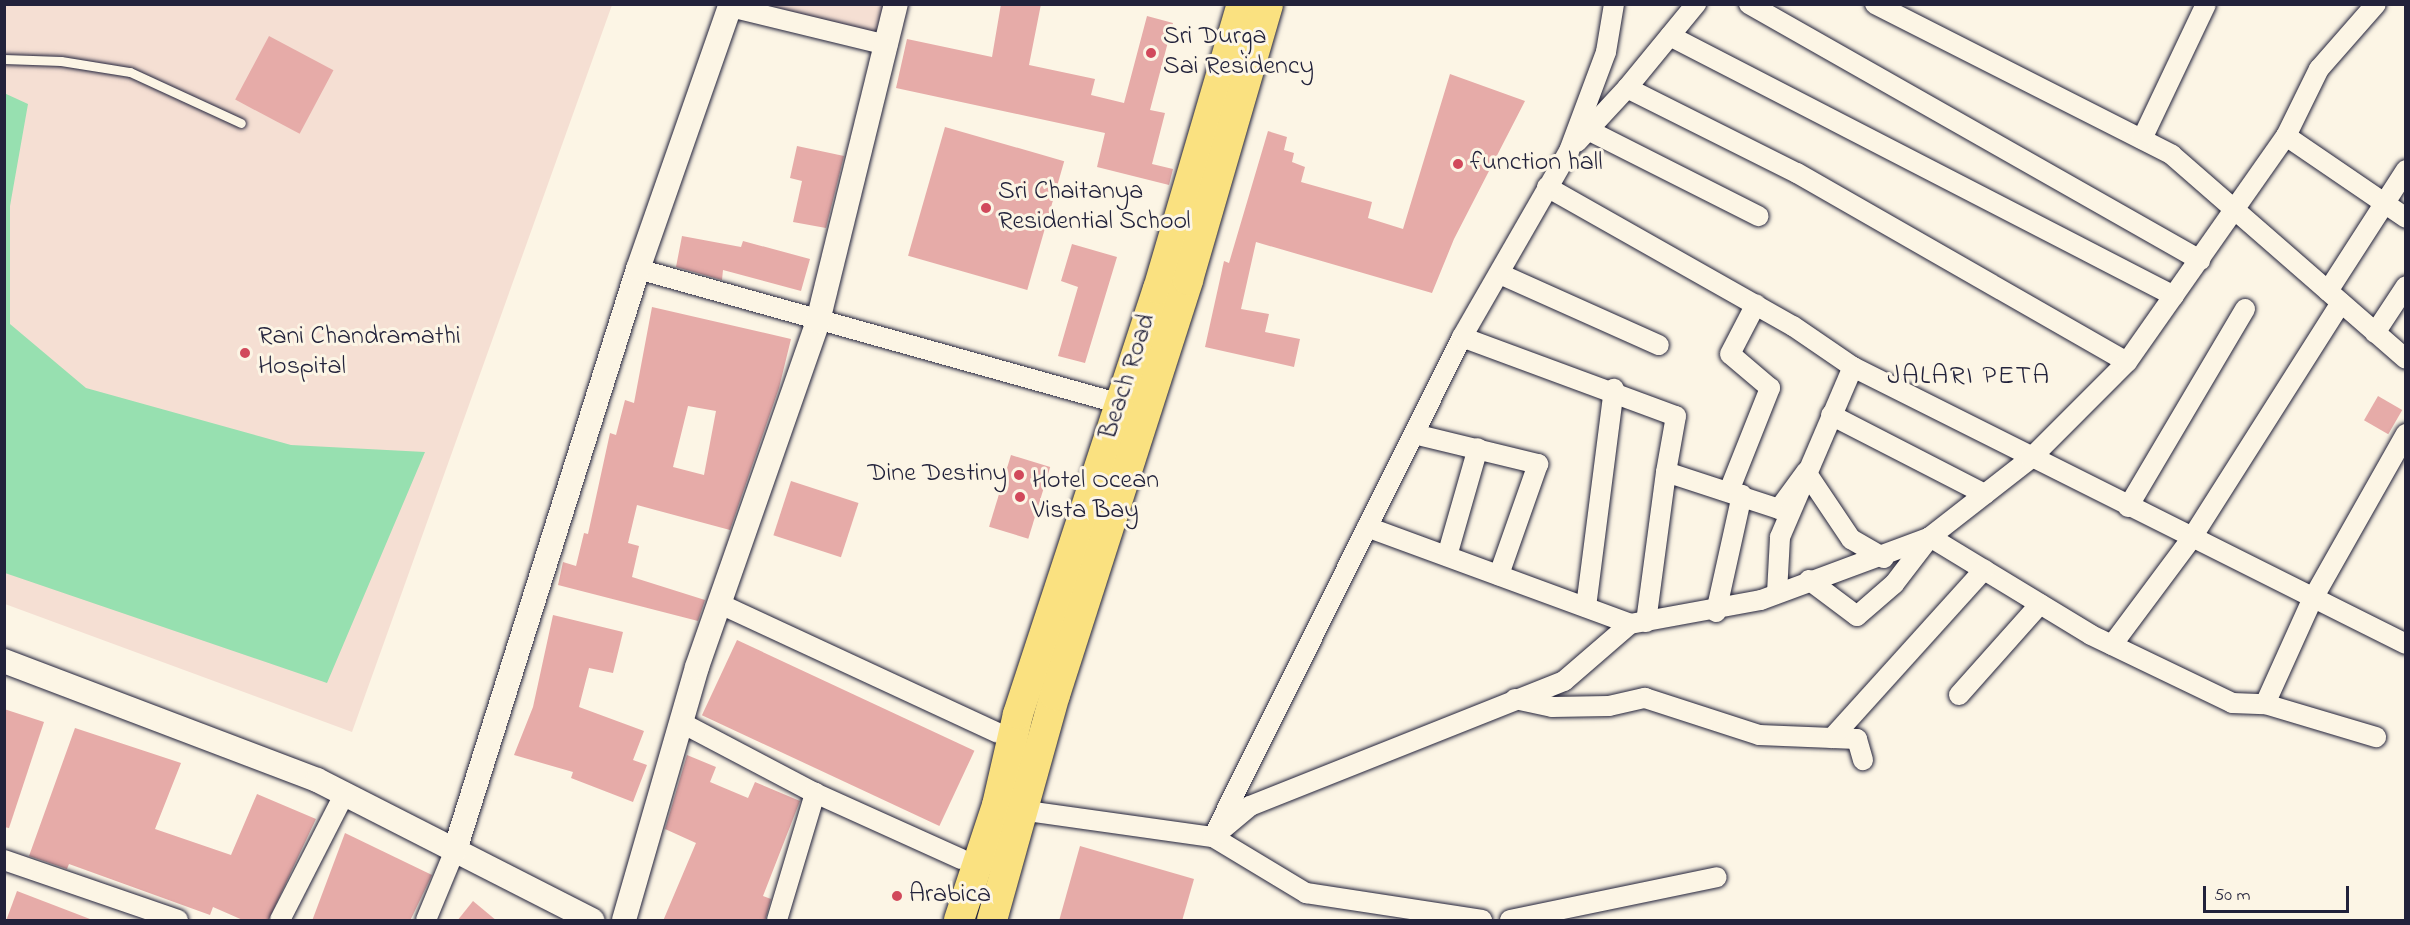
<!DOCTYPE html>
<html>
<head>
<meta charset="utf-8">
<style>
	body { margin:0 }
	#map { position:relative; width:2410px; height:925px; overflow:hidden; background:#fcf5e5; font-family:"Indie Flower",sans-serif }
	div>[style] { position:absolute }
	.built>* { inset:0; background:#f5dfd3 }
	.green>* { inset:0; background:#97e0b0 }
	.building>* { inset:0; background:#e6aba8; transform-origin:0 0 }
	.roads { filter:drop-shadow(0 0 2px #22223b) drop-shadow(0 0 2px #22223b) }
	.service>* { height:9px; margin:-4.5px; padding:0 4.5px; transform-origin:4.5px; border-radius:4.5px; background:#fcf5e5 }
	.minor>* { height:20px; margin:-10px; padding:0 10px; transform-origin:10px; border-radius:10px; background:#fcf5e5 }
	.tertiary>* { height:24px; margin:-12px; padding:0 12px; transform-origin:12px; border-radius:12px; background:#fcf5e5 }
	.primary>* { height:30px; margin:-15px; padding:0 15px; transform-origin:15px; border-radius:15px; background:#fae180 }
	.dots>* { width:16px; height:16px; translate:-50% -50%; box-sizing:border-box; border:3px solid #fcf5e5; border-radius:50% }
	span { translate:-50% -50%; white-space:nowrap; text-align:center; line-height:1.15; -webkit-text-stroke:6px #fcf5e5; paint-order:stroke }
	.poi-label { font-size:26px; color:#22223b }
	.left { translate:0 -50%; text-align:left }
	.right { translate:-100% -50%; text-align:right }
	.street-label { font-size:26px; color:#22223b }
	.neighbourhood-label { font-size:27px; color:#22223b; letter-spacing:1.5px }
	.frame { position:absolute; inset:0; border:6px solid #22223b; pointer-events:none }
	.scale { position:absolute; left:2203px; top:886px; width:146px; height:27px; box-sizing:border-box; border:3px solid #22223b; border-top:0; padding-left:8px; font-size:18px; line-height:21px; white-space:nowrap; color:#22223b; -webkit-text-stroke:4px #fcf5e5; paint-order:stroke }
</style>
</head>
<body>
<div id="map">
	<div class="built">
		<div style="clip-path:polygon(765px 4px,890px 5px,881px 36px)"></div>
		<div style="clip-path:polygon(4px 5px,612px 5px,352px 732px,5px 604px)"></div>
	</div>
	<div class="green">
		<div style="clip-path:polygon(4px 93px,28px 104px,10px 206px,10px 324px,86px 388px,291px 445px,425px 452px,327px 683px,5px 573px)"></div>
	</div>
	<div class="building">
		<div style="clip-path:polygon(1001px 4px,1041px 4px,1029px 65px,1095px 79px,1091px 95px,1124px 103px,1147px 16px,1173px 23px,1150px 110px,1165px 113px,1152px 164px,1173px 169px,1169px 185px,1097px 167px,1105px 133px,896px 88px,907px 39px,992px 57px)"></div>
		<div style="left:269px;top:36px;width:73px;height:72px;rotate:28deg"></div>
		<div style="clip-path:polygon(1450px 74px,1525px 101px,1454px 239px,1432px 293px,1256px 242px,1241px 309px,1269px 314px,1265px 332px,1300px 339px,1294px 367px,1205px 347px,1224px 261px,1229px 263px,1268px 131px,1287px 137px,1284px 150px,1294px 153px,1292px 162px,1305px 167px,1301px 182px,1372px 202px,1368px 218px,1403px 229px)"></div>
		<div style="left:945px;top:127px;width:124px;height:134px;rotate:16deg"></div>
		<div style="clip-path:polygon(797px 146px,844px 156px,826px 228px,793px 222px,802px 181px,790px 178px)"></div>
		<div style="clip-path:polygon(682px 236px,741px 247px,743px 241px,810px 259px,801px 291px,723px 270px,722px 280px,676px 267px)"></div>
		<div style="clip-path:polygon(1072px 244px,1117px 257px,1085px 363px,1058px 356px,1078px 287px,1061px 281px)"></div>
		<div style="clip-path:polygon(evenodd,652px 307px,791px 339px,779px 388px,730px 530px,637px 505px,628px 543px,639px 546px,632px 577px,705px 600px,698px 621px,558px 585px,563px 562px,576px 566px,584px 533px,588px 534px,610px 433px,616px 435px,625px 400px,634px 403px,652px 307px,688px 406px,716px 411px,704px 475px,673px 467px,688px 406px)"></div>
		<div style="left:2378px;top:396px;width:28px;height:28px;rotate:30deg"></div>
		<div style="left:1011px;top:455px;width:41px;height:75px;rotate:17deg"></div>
		<div style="left:791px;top:481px;width:71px;height:57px;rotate:18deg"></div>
		<div style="clip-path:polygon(553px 615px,623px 632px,613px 673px,589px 668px,579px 707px,644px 731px,633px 760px,647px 765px,633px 802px,571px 778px,573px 772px,514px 755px,533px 707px)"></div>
		<div style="left:737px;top:640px;width:262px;height:83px;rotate:25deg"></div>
		<div style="clip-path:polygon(4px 709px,44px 722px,9px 828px,4px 827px)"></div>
		<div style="clip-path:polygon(75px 728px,181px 763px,155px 829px,231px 855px,257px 794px,316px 819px,268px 921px,245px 921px,213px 907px,210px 915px,69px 864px,67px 869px,29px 856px)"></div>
		<div style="clip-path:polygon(687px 755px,716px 767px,710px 782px,748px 798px,755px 782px,800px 801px,763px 896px,771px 899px,765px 921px,663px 921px,696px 843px,665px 829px)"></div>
		<div style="clip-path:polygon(345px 833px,432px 875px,410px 921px,312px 921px)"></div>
		<div style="clip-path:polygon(1080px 846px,1194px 879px,1182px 921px,1059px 921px)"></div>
		<div style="clip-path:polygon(17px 891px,90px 919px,89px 921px,6px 921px)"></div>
		<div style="clip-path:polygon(473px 901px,497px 921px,457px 921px)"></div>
	</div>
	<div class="roads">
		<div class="service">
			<div style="left:4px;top:59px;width:57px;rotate:2deg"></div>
			<div style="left:61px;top:61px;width:70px;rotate:9.1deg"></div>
			<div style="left:130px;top:72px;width:122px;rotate:24.7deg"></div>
		</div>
		<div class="minor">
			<div style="left:1749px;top:4px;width:519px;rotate:29.58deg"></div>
			<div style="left:1875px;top:4px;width:333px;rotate:26.9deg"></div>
			<div style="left:2172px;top:155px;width:310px;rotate:41.1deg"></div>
			<div style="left:730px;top:7px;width:162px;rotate:13.6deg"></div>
			<div style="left:1670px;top:36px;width:567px;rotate:27.29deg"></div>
			<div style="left:1627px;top:88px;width:109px;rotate:-50.6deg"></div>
			<div style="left:1588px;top:130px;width:191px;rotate:26.8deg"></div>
			<div style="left:2286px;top:136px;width:145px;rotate:34.3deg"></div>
			<div style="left:2142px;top:139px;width:149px;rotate:-64.6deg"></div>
			<div style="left:1577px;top:142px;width:74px;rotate:-47.2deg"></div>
			<div style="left:1627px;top:88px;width:190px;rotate:26.6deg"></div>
			<div style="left:1797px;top:173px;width:380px;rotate:29.8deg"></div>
			<div style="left:1547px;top:187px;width:283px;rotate:29.5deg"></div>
			<div style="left:1793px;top:326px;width:73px;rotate:34.3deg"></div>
			<div style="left:1853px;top:367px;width:618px;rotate:26.61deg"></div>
			<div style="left:638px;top:269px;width:502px;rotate:15.62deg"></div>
			<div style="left:1500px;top:274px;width:174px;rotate:24.1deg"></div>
			<div style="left:2328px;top:291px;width:144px;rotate:-57.2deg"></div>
			<div style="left:2375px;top:333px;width:56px;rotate:-56.6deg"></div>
			<div style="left:1462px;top:337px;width:228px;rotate:20.3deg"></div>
			<div style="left:1676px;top:416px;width:57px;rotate:100.1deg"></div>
			<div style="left:1666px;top:472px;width:119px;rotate:18.1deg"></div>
			<div style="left:1779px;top:509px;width:46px;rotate:-53.9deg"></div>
			<div style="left:1806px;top:472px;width:81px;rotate:56.1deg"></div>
			<div style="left:1851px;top:539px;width:38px;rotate:30deg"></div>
			<div style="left:1831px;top:415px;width:173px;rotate:27.2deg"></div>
			<div style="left:1414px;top:434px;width:128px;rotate:13.6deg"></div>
			<div style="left:1538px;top:464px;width:118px;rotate:109.4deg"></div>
			<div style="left:1729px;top:491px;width:111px;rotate:-68.3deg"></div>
			<div style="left:1770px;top:388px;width:52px;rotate:-139.6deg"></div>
			<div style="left:1730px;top:354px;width:56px;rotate:-62.5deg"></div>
			<div style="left:2128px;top:507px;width:230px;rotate:-59.4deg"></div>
			<div style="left:1367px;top:527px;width:280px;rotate:20.2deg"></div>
			<div style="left:1630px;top:624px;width:87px;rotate:139.2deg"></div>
			<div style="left:1564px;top:681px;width:338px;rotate:158.3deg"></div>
			<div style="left:1250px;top:806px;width:48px;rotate:140deg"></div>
			<div style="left:1213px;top:837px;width:109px;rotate:31.1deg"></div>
			<div style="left:1306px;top:893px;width:178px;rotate:8.7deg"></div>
			<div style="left:1447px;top:556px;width:112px;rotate:-74deg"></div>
			<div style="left:1809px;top:580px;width:60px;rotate:36.9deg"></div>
			<div style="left:1857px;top:616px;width:49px;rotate:-40.9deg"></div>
			<div style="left:1894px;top:584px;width:59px;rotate:-52.5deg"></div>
			<div style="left:1930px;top:537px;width:128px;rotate:-38deg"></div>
			<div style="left:2031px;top:458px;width:136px;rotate:-45deg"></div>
			<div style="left:2127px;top:362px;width:276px;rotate:-54.9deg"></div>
			<div style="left:2286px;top:136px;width:75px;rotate:-63.8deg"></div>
			<div style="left:2319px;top:69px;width:86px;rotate:-48.8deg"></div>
			<div style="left:1777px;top:593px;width:56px;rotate:-86.9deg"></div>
			<div style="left:1780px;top:537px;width:185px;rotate:-66.8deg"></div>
			<div style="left:720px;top:604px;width:306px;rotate:24.9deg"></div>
			<div style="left:1586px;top:607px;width:220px;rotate:-82.7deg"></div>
			<div style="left:1716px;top:612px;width:120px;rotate:-77.5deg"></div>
			<div style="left:1646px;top:622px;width:151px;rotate:-82.4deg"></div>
			<div style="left:1630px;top:624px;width:133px;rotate:-10.4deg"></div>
			<div style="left:1761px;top:600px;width:180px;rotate:-20.4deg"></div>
			<div style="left:1930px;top:537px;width:188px;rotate:31.3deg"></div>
			<div style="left:2091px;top:635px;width:157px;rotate:25.7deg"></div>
			<div style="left:2232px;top:703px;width:33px;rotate:2deg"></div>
			<div style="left:2265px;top:704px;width:116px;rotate:16.6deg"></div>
			<div style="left:2112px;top:645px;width:132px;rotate:-53.3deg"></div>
			<div style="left:2191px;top:539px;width:280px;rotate:-57.6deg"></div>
			<div style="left:1959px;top:695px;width:122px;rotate:-48.3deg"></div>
			<div style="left:1515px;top:699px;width:38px;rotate:12deg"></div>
			<div style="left:1552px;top:707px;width:57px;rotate:-1deg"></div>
			<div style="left:1609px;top:706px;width:37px;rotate:-13deg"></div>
			<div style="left:1645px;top:698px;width:120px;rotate:18deg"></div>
			<div style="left:1759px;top:735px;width:98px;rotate:2.3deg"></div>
			<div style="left:1857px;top:739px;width:22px;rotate:74deg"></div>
			<div style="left:2265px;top:704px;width:114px;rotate:-65.7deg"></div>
			<div style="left:2312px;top:600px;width:191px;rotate:-60.5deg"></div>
			<div style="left:682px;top:723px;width:150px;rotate:27.8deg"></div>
			<div style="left:815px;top:793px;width:160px;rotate:24.3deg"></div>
			<div style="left:1832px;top:738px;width:227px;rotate:-47.9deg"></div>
			<div style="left:1013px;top:809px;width:202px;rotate:8deg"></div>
			<div style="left:1213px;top:837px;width:559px;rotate:-63.53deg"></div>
			<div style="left:1462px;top:337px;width:215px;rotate:-60.1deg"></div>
			<div style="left:1569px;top:151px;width:106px;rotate:-69.5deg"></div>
			<div style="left:1606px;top:52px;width:49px;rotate:-80.5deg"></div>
			<div style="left:4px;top:860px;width:184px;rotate:19deg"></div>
			<div style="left:280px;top:920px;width:143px;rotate:-62.9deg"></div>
			<div style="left:426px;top:920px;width:76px;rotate:-67.5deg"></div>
			<div style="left:777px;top:920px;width:133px;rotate:-73.3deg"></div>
			<div style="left:1510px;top:920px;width:211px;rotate:-11.7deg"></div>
		</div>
		<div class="tertiary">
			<div style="left:4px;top:661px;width:335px;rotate:20.8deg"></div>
			<div style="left:317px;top:780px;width:309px;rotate:27deg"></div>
			<div style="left:455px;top:850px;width:609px;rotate:-72.52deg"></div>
			<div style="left:638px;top:269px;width:281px;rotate:-70.7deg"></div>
			<div style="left:624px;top:920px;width:263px;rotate:-73.9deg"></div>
			<div style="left:697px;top:667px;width:367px;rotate:-70.7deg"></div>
			<div style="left:818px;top:321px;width:326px;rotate:-76.2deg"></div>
		</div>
		<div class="primary">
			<div style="left:959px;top:920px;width:121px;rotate:-71.7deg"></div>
			<div style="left:997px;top:805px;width:93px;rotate:-77deg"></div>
			<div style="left:1018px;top:714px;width:447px;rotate:-71.8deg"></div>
			<div style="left:1158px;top:289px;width:297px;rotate:-73.6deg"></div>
			<div style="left:992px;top:920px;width:234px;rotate:-74.4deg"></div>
			<div style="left:1055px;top:695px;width:436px;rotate:-72.2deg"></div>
			<div style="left:1188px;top:280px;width:287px;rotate:-73.8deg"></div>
		</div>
	</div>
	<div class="dots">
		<div style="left:1151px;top:53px;background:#d1495b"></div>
		<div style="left:1458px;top:164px;background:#d1495b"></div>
		<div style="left:986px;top:208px;background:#d1495b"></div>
		<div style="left:245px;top:353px;background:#d1495b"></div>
		<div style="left:1019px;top:475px;background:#d1495b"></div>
		<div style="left:1020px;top:497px;background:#d1495b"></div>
		<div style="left:897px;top:896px;background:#d1495b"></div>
	</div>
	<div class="poi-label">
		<span class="left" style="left:1163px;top:53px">Sri Durga<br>Sai Residency</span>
		<span class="left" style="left:1470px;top:164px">function hall</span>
		<span class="left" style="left:998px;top:208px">Sri Chaitanya<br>Residential School</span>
		<span class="left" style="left:258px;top:353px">Rani Chandramathi<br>Hospital</span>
		<span class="right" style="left:1007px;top:475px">Dine Destiny</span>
		<span class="left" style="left:1032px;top:497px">Hotel Ocean<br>Vista Bay</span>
		<span class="left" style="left:909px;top:896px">Arabica</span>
	</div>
	<div class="street-label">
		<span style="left:1129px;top:377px;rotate:-72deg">Beach Road</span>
	</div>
	<div class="neighbourhood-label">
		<span style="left:1969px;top:377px">JALARI PETA</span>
	</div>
	<div class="frame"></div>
	<div class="scale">50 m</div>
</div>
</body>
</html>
